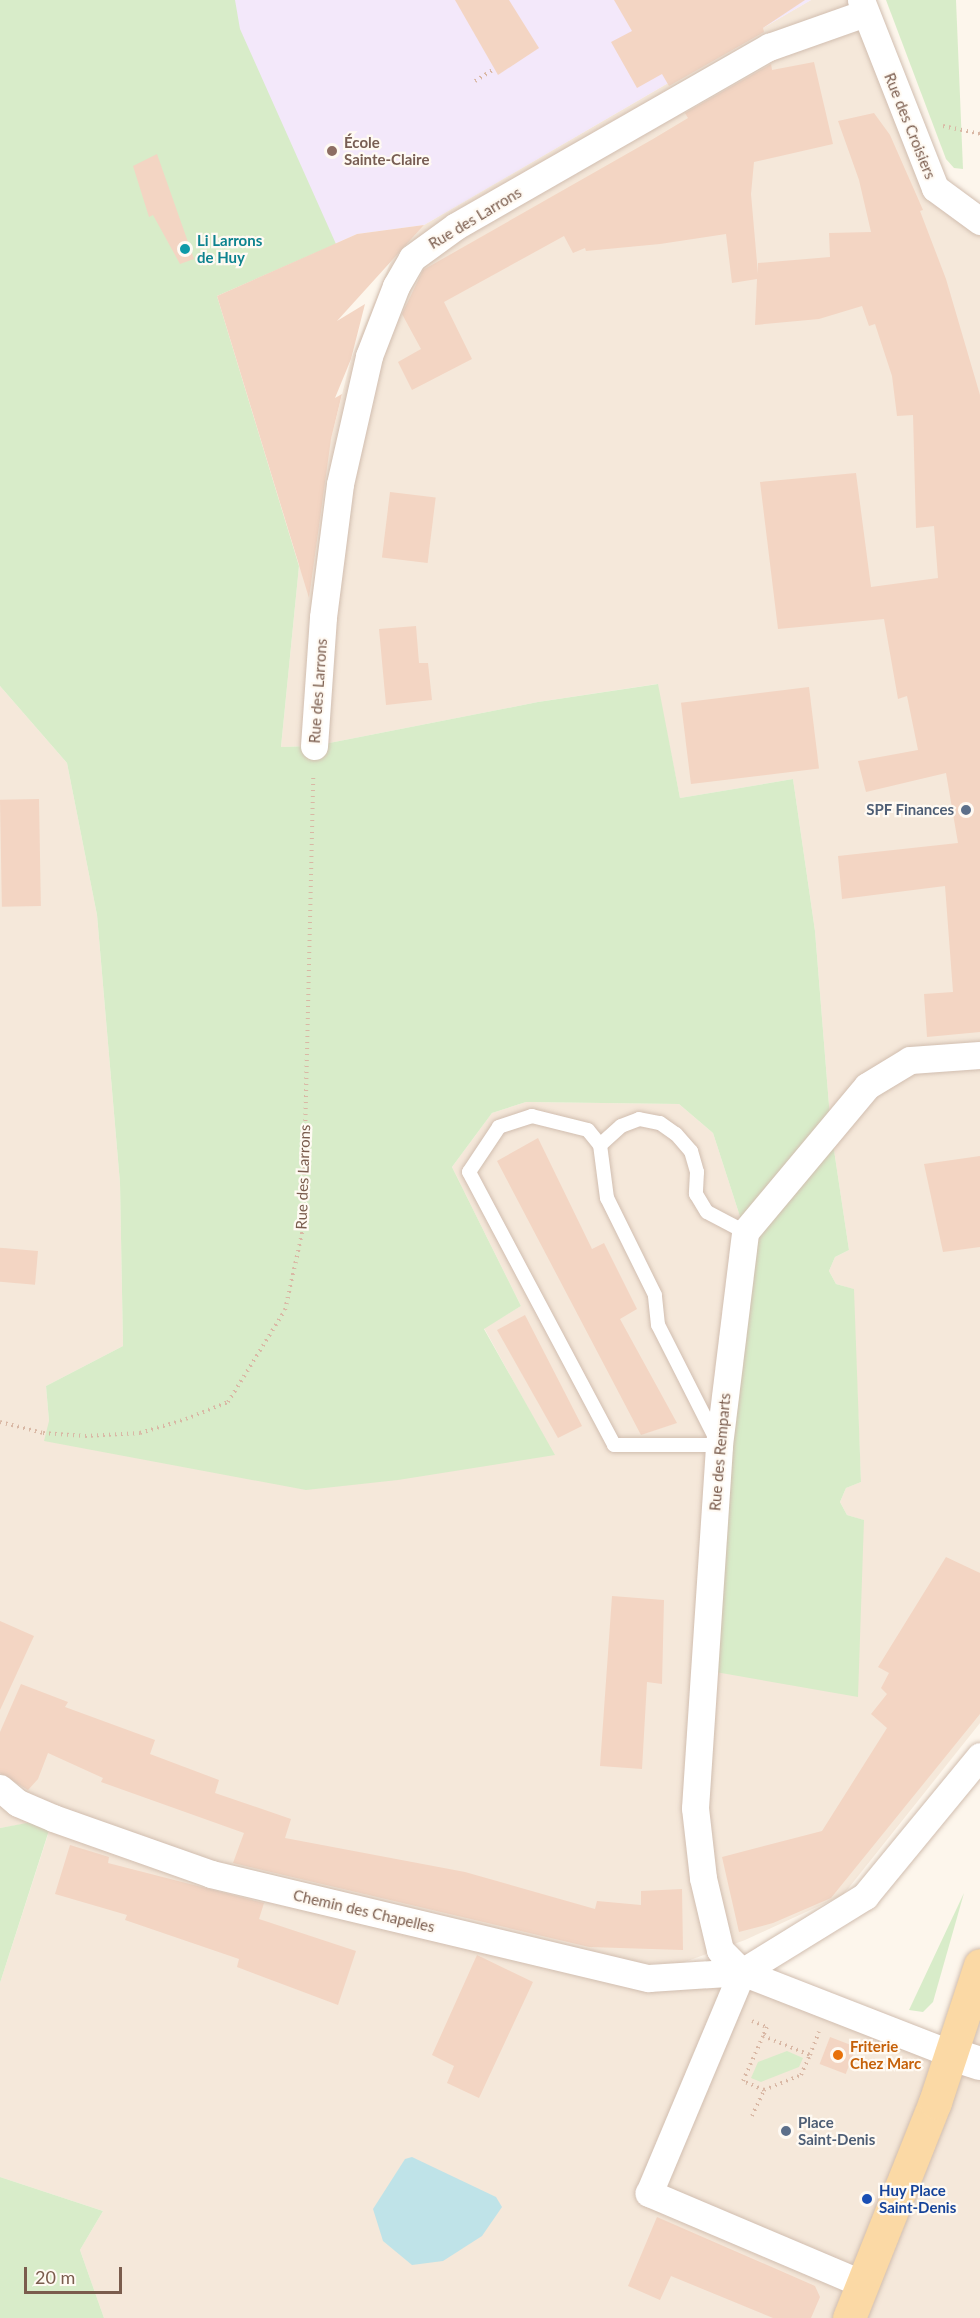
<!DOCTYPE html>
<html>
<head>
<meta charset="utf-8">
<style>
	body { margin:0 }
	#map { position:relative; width:980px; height:2318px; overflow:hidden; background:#fdf6ec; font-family:Lato,sans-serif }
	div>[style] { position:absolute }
	.residential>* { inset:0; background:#f5e8da }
	.education>* { inset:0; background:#f3e8fa }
	.green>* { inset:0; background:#d8ecc9 }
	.water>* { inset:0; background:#bfe3e8 }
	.building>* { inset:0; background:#f3d5c3; transform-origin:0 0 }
	.path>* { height:4px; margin-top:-2px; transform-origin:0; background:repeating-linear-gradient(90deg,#d9b8a5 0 1.5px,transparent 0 6px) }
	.roads { filter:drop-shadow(0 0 2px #d1beb0) drop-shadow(0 0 2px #d1beb0) }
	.lane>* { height:14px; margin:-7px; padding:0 7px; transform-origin:7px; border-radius:7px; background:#fff }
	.street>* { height:27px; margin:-13.5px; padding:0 13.5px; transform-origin:13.5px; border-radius:13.5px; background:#fff }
	.secondary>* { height:33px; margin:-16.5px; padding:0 16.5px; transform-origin:16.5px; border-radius:16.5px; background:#fff }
	.primary>* { height:33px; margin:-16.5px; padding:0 16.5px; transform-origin:16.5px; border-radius:16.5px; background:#fbd9a5 }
	.dots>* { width:16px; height:16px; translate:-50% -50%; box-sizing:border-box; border:3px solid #fffaf3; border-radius:50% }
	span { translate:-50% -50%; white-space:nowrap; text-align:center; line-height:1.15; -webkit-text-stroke:4.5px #fffaf3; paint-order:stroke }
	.street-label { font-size:15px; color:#7a5c4d }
	.education-label { font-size:15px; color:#785e54; font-weight:700 }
	.left { translate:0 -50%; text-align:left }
	.culture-label { font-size:15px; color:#0d838f; font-weight:700 }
	.service-label { font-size:15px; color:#4e5e75; font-weight:700 }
	.right { translate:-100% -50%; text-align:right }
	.food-label { font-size:15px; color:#c56008; font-weight:700 }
	.transit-label { font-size:15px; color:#164399; font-weight:700 }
	.scale { position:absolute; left:24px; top:2267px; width:98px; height:27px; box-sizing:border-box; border:3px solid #7a5c4d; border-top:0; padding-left:8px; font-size:18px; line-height:21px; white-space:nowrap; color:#7a5c4d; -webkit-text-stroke:4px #fffaf3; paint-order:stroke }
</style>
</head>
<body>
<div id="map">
	<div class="residential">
		<div style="clip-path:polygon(811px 0,855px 0,935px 187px,980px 221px,980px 1723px,843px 1895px,745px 1940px,682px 1963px,550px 1966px,753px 1984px,928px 2054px,937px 2078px,846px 2318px,104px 2318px,80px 2250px,103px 2211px,0 2177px,0 1983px,53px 1819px,0 1828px,0 686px,67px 763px,97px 915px,120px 1183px,123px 1346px,46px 1386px,49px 1421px,554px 1455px,484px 1328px,521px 1306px,452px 1167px,492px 1113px,526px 1102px,679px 1104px,713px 1133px,745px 1232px,704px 1670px,863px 1520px,847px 1515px,840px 1502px,846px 1488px,861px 1482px,853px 1289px,836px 1284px,829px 1271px,835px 1257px,849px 1250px,831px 1130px,815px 931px,793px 779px,680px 798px,657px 684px,538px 702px,314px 746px,281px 747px,299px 566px,351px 359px,391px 261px,424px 225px)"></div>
		<div style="clip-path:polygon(980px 1962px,980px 2318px,848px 2318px)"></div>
	</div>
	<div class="education">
		<div style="clip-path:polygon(68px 0,811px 0,424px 225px,357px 234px,298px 260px)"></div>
	</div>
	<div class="green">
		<div style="clip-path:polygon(0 0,235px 0,240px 29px,336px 244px,217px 296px,299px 566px,281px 747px,314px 746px,538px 702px,658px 684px,680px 798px,793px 779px,815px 931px,831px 1130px,849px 1250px,835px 1257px,829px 1271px,836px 1284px,854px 1289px,861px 1482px,846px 1488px,840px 1502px,847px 1515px,864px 1520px,858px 1697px,704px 1670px,745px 1232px,713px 1133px,679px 1104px,526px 1102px,492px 1113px,452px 1167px,521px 1306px,484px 1329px,555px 1455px,398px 1480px,306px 1490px,44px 1441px,49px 1421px,46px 1386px,123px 1346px,120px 1183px,97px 915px,67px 763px,0 686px)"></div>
		<div style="clip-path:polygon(886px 0,956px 0,963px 169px,954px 168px,946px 159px)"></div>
		<div style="clip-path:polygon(53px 1818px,0 1983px,0 1828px)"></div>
		<div style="clip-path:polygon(964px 1893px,933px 2002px,923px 2012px,909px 2010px)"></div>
		<div style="clip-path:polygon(787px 2051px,803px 2058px,799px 2067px,761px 2082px,751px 2078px,758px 2062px)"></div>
		<div style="clip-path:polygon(0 2177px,103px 2211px,80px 2250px,104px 2318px,0 2318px)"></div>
	</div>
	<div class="water">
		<div style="clip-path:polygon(412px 2157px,496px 2197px,502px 2207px,482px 2236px,443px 2261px,412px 2265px,383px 2241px,373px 2209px,405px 2159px)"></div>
	</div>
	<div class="building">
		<div style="clip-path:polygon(455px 0,509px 0,539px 48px,498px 75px)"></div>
		<div style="clip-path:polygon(614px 0,805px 0,763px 28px,764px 32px,669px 86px,662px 74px,637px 88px,611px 42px,632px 31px)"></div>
		<div style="clip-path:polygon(814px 62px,833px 144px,754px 162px,751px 194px,758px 274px,758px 263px,830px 257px,829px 233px,871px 232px,859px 180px,838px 121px,874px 113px,890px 135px,923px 210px,920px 211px,946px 279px,980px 395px,980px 1032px,927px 1037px,924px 994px,953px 992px,945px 886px,842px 899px,838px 856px,958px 843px,946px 773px,866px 792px,858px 761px,918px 750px,907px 696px,898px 699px,884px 619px,778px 629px,760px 482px,856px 473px,871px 587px,938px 578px,934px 526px,916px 528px,913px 415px,897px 416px,892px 376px,875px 324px,869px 326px,862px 306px,819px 319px,755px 325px,757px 279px,732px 283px,726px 234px,660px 244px,586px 251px,585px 248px,573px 253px,564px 236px,444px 302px,472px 359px,412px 390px,398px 362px,421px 349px,402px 314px,423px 270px,653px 139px,688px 118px,685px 113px,771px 64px,772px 70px)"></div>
		<div style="clip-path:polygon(157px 154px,194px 259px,180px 264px,153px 215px,149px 217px,133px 166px)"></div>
		<div style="clip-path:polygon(424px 225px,337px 321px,365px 304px,351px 359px,335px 398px,342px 394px,331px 439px,309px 598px,217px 296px,357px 234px)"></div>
		<div style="left:390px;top:492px;width:46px;height:66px;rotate:7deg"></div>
		<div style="clip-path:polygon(416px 626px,419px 663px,428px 663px,432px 700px,386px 705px,379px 629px)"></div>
		<div style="left:809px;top:687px;width:82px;height:129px;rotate:83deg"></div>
		<div style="left:39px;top:799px;width:107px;height:39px;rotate:89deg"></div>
		<div style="clip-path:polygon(538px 1138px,592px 1249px,604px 1243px,637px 1309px,620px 1319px,677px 1423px,641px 1435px,497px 1161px)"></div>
		<div style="clip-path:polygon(980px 1156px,980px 1247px,943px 1252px,924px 1164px)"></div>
		<div style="left:38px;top:1251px;width:34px;height:38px;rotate:95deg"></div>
		<div style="clip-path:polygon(525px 1315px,582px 1426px,558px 1438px,497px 1330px)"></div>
		<div style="clip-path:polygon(946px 1557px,980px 1573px,980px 1714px,831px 1898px,773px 1923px,739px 1932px,722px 1857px,822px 1831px,887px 1728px,871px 1714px,887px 1694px,881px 1688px,889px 1673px,878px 1667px)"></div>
		<div style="clip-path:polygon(612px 1596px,664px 1600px,662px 1684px,647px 1682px,642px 1769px,600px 1766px)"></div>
		<div style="clip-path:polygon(0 1621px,34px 1636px,0 1710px)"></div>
		<div style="clip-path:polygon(21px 1684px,68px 1702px,65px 1707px,155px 1740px,150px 1754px,219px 1780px,215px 1793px,291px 1819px,285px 1838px,465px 1872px,595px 1909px,597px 1901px,641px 1905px,641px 1891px,682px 1889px,683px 1950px,589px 1947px,233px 1863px,244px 1833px,101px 1782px,103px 1778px,48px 1753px,38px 1779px,28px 1790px,0 1773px,0 1732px)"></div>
		<div style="clip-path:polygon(70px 1845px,109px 1857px,108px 1863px,264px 1903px,259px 1919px,356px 1951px,338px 2005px,237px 1967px,239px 1959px,125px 1920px,127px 1915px,55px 1894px)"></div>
		<div style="clip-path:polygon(477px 1955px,533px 1982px,479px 2098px,447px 2083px,454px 2066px,432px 2055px)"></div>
		<div style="left:830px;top:2037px;width:28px;height:29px;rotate:21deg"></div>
		<div style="clip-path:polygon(657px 2217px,815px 2286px,820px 2297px,811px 2318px,773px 2318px,671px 2276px,660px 2300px,628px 2286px)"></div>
	</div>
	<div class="path">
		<div style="left:475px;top:81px;width:22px;rotate:-32deg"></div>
		<div style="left:943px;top:126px;width:38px;rotate:12deg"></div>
		<div style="left:0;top:1422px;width:44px;rotate:14.3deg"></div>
		<div style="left:43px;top:1433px;width:42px;rotate:4.1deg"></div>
		<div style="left:85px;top:1436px;width:55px;rotate:-3.1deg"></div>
		<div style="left:140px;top:1433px;width:48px;rotate:-16.9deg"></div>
		<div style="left:186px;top:1419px;width:45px;rotate:-22deg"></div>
		<div style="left:228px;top:1402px;width:108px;rotate:-58.2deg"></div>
		<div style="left:285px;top:1310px;width:83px;rotate:-77.5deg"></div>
		<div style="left:303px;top:1229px;width:455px;rotate:-88.7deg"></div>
		<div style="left:752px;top:2021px;width:16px;rotate:22deg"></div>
		<div style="left:767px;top:2027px;width:10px;rotate:114deg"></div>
		<div style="left:763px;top:2036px;width:51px;rotate:22deg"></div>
		<div style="left:810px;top:2055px;width:25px;rotate:-69deg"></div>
		<div style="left:764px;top:2090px;width:40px;rotate:-22deg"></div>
		<div style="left:801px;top:2075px;width:22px;rotate:-66deg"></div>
		<div style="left:752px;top:2116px;width:29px;rotate:-65deg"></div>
		<div style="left:764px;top:2090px;width:23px;rotate:-157deg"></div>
		<div style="left:743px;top:2081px;width:49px;rotate:-66deg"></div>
	</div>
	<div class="roads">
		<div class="lane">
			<div style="left:600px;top:1145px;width:19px;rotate:-129deg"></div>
			<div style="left:588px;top:1130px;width:58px;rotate:-166deg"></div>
			<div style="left:532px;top:1116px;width:35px;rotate:162deg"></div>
			<div style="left:499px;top:1127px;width:54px;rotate:123.7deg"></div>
			<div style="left:469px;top:1172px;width:309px;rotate:62deg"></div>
			<div style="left:614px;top:1445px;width:105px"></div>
			<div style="left:719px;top:1445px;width:135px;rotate:-116.9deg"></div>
			<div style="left:658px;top:1325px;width:30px;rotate:-96deg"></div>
			<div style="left:655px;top:1295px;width:108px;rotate:-116.3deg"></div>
			<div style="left:607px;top:1198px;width:53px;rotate:-97.5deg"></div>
			<div style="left:600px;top:1145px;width:28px;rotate:-42deg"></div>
			<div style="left:621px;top:1126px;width:19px;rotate:-21deg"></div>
			<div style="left:639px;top:1119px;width:21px;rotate:11deg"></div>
			<div style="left:660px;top:1123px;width:19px;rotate:35deg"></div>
			<div style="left:676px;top:1134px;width:23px;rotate:49deg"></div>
			<div style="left:691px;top:1151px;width:22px;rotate:74deg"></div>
			<div style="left:697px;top:1172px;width:22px;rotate:93deg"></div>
			<div style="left:696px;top:1194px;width:21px;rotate:59deg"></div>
			<div style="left:707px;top:1212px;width:43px;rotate:27.8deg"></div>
		</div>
		<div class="street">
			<div style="left:861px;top:0;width:202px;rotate:68.5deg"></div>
			<div style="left:935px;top:188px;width:56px;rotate:36.3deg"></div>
			<div style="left:314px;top:746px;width:129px;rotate:-86deg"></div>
			<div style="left:323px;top:617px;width:134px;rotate:-82.7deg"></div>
			<div style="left:340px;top:484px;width:131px;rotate:-77.2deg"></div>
			<div style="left:369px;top:356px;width:75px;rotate:-68.9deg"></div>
			<div style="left:396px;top:286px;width:32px;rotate:-60deg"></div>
			<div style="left:412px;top:258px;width:54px;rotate:-36deg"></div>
			<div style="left:456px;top:226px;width:361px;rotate:-29.8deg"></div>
			<div style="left:769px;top:47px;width:102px;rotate:-19.5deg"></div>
			<div style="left:0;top:1788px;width:23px;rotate:40deg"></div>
			<div style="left:18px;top:1803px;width:38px;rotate:23deg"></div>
			<div style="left:53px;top:1818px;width:168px;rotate:19.5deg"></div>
			<div style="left:211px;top:1874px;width:450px;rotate:13.4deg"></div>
			<div style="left:649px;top:1978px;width:93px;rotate:-3.7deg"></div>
			<div style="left:952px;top:2054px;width:225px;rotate:-158.7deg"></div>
			<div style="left:742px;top:1972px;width:31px;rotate:-135deg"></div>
			<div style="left:720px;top:1950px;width:74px;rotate:-103.3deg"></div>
			<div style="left:703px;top:1878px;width:70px;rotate:-96.5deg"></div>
			<div style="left:695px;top:1808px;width:364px;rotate:-86.2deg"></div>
			<div style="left:719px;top:1445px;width:215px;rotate:-83deg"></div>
			<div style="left:745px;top:1232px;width:190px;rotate:-50.1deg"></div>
			<div style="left:867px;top:1086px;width:50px;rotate:-31.2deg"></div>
			<div style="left:910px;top:1060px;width:70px;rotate:-4.1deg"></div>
			<div style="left:863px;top:2284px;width:233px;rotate:-157deg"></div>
			<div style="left:649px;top:2193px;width:240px;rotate:-67.2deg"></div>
			<div style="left:742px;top:1972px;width:145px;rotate:-31.7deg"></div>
			<div style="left:865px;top:1896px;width:181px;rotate:-50.6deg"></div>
		</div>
		<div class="secondary">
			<div style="left:952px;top:2054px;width:29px;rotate:18deg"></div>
		</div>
		<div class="primary">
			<div style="left:849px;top:2318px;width:232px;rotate:-68.3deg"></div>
			<div style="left:935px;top:2102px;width:144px;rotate:-71.8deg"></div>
		</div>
	</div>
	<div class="dots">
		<div style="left:332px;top:151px;background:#8d6e63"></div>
		<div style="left:185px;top:249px;background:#0f9aa8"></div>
		<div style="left:966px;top:810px;background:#5c6f8a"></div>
		<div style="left:838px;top:2055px;background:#e8710a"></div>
		<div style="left:786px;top:2131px;background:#5c6f8a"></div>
		<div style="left:867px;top:2199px;background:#1a4fb4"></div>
	</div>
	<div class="street-label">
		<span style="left:910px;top:126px;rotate:68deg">Rue des Croisiers</span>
		<span style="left:475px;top:218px;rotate:-31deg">Rue des Larrons</span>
		<span style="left:318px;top:691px;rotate:-86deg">Rue des Larrons</span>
		<span style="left:303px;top:1177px;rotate:-88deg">Rue des Larrons</span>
		<span style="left:720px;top:1452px;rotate:-85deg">Rue des Remparts</span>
		<span style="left:364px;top:1911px;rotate:13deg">Chemin des Chapelles</span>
	</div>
	<div class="education-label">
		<span class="left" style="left:344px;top:151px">École<br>Sainte-Claire</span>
	</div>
	<div class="culture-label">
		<span class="left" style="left:197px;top:249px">Li Larrons<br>de Huy</span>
	</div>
	<div class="service-label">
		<span class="right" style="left:954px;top:810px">SPF Finances</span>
		<span class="left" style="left:798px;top:2131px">Place<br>Saint-Denis</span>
	</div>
	<div class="food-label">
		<span class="left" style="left:850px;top:2055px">Friterie<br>Chez Marc</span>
	</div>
	<div class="transit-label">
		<span class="left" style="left:879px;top:2199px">Huy Place<br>Saint-Denis</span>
	</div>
	<div class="scale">20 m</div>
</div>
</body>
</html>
